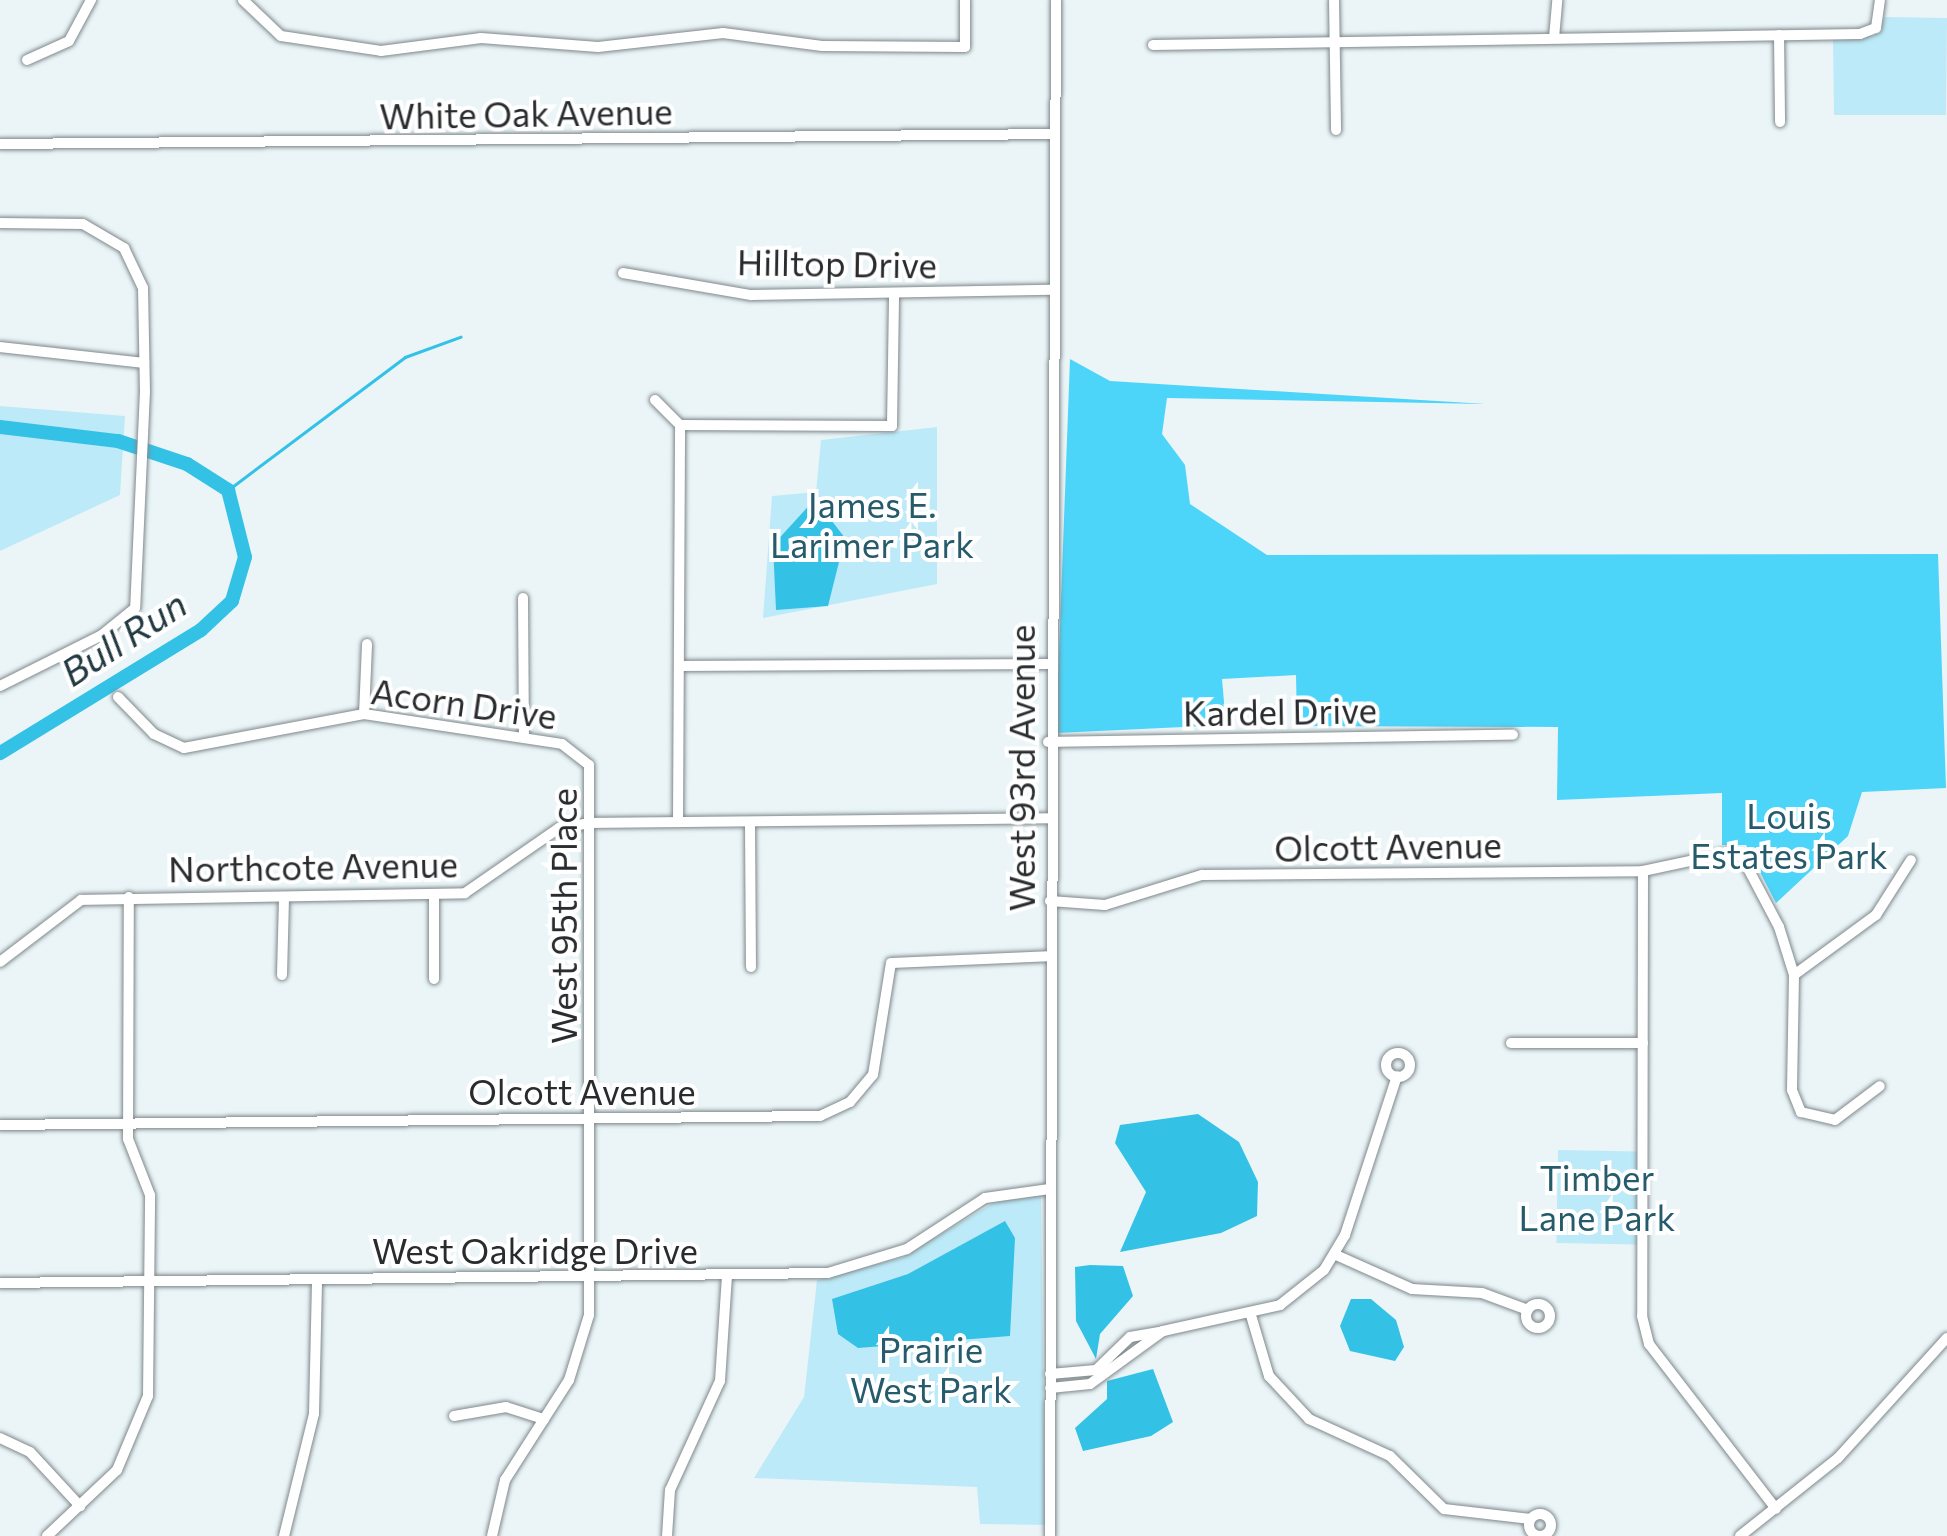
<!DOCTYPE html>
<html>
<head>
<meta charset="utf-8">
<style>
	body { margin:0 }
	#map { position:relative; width:1947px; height:1536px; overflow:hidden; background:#ebf5f8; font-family:Commissioner,sans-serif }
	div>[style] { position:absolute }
	.green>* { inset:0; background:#bdeaf8; transform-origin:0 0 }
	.forest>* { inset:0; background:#4dd4f9 }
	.water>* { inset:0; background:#33c1e6 }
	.stream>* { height:2.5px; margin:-1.25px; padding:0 1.25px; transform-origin:1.25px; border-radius:1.25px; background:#33c1e6 }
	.river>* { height:14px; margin:-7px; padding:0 7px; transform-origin:7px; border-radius:7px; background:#33c1e6 }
	.roads { filter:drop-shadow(0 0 2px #7f888b) drop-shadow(0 0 2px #7f888b) }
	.minor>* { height:10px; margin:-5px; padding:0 5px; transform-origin:5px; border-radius:5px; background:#fff }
	.minor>.ring { margin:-5px; padding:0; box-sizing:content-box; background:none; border:10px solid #fff; border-radius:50% }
	span { translate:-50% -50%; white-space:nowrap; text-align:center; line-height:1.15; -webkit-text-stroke:8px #fff; paint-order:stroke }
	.street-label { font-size:35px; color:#292c2e }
	.park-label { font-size:35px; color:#255b6b }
	.water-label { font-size:38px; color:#233941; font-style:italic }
</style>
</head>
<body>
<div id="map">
	<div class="green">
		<div style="clip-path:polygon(1885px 17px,1947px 18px,1946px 115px,1834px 115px,1833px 39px,1874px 36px)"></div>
		<div style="clip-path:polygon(0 406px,125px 416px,120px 495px,0 551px)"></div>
		<div style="clip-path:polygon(937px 427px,937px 584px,763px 618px,772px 496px,816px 492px,821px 440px)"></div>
		<div style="left:1558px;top:1150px;width:80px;height:93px;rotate:1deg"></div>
		<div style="clip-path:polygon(1041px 1195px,1045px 1525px,980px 1524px,977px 1487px,754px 1478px,804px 1397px,817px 1280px,901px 1258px,1000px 1199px)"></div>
	</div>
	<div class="forest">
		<div style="clip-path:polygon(1070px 359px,1110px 381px,1486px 404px,1167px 398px,1162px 434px,1185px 465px,1190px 504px,1267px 555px,1938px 554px,1946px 788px,1862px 792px,1848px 836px,1776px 903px,1746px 845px,1722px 845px,1722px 793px,1557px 800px,1558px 727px,1297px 726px,1296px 675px,1222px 679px,1226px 725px,1056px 733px)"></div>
	</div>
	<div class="water">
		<div style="clip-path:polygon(815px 499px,845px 538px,828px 606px,776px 610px,773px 545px)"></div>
		<div style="clip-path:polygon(1198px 1114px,1239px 1142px,1258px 1182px,1257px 1216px,1221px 1233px,1120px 1252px,1146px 1192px,1115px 1143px,1120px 1125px)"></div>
		<div style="clip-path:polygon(1005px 1221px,1015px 1238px,1010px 1336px,858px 1348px,838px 1334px,832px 1299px,908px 1274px)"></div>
		<div style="clip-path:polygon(1090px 1265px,1123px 1266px,1133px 1296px,1100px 1334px,1096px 1359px,1076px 1321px,1075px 1267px)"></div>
		<div style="clip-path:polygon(1351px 1299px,1371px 1299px,1396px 1320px,1404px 1347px,1395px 1361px,1350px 1351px,1340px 1326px)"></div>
		<div style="clip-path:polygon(1153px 1369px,1173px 1422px,1151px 1436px,1083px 1451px,1075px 1428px,1107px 1399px,1107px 1381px)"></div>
	</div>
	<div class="stream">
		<div style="left:228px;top:490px;width:221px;rotate:-36.9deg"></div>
		<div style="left:405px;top:357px;width:59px;rotate:-20deg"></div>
	</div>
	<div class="river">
		<div style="left:0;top:427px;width:119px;rotate:6.8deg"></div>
		<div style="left:118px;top:441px;width:73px;rotate:18.4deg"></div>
		<div style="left:187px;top:464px;width:49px;rotate:32.4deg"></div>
		<div style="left:228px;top:490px;width:69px;rotate:75.8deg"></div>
		<div style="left:245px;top:557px;width:46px;rotate:106.5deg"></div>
		<div style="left:232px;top:601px;width:42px;rotate:136.9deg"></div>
		<div style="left:201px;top:630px;width:236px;rotate:148.5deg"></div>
	</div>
	<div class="roads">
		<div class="minor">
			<div style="left:243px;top:0;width:52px;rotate:43.5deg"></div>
			<div style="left:281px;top:36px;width:101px;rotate:8.5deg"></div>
			<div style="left:381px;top:51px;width:101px;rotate:-7.4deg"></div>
			<div style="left:481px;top:38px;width:117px;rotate:4.4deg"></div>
			<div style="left:598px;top:47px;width:126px;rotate:-6.4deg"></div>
			<div style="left:723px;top:33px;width:100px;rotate:7.5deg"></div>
			<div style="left:822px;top:46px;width:143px;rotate:0.4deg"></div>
			<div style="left:965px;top:47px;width:47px;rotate:-90deg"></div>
			<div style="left:1334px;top:0;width:130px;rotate:89.1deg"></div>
			<div style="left:1779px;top:35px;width:87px;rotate:89.3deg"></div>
			<div style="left:1554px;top:38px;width:38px;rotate:-85deg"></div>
			<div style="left:1153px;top:45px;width:707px;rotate:-0.89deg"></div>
			<div style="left:1860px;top:34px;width:17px;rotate:-21deg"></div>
			<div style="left:1876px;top:28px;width:28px;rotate:-82deg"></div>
			<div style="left:27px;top:60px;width:46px;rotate:-24.3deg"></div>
			<div style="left:69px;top:41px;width:47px;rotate:-61.8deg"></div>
			<div style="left:0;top:144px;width:1053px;rotate:-0.54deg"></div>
			<div style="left:0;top:223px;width:83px;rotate:0.7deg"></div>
			<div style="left:83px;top:224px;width:48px;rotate:30.3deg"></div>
			<div style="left:124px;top:248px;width:44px;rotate:64.6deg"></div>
			<div style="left:143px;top:288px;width:103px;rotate:88.9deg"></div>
			<div style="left:145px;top:391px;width:217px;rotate:92.6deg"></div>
			<div style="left:135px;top:608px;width:43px;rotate:140.7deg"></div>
			<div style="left:102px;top:635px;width:114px;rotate:153.4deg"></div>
			<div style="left:623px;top:273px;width:130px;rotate:9.8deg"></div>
			<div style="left:751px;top:295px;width:301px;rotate:-1deg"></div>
			<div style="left:0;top:347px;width:145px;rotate:6.3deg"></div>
			<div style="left:655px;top:400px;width:35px;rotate:45deg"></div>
			<div style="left:680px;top:425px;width:212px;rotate:0.3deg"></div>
			<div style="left:892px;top:426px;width:131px;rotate:-89.1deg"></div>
			<div style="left:523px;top:598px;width:139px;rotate:89.6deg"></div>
			<div style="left:681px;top:666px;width:366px;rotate:-0.3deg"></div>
			<div style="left:118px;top:697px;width:52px;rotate:45.8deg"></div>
			<div style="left:154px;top:734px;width:33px;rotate:25deg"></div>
			<div style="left:184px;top:748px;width:183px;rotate:-10.7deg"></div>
			<div style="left:364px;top:714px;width:200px;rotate:8.6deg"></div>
			<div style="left:562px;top:744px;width:34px;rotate:38deg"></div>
			<div style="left:589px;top:765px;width:550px;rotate:90deg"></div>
			<div style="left:589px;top:1315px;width:68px;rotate:107.1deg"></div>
			<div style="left:569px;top:1380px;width:119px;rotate:122.6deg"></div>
			<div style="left:505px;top:1480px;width:57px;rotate:103.1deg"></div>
			<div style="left:364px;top:714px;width:70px;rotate:-87.5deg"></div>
			<div style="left:1048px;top:742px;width:465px;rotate:-0.9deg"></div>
			<div style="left:678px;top:821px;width:396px;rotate:-89.7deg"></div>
			<div style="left:750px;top:825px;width:142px;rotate:89.6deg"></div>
			<div style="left:1643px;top:871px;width:445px;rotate:90.1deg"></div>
			<div style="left:1642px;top:1316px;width:29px;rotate:76deg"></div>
			<div style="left:1649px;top:1344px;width:208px;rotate:52.4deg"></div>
			<div style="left:434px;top:897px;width:82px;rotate:90deg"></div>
			<div style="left:1050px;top:901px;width:55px;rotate:4.2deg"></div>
			<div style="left:1105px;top:905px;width:102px;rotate:-17.2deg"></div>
			<div style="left:1202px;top:875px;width:441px;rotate:-0.5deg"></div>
			<div style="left:1643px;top:871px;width:87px;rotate:-12deg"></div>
			<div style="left:1728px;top:853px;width:15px;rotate:16deg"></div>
			<div style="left:1742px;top:857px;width:79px;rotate:62.1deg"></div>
			<div style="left:1779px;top:927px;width:50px;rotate:72.6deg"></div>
			<div style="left:1794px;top:975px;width:115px;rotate:91deg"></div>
			<div style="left:1792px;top:1090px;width:24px;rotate:68deg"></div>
			<div style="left:1801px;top:1112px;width:35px;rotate:13deg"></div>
			<div style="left:1835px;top:1120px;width:56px;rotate:-37.1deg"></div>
			<div style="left:0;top:962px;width:102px;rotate:-37.4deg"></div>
			<div style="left:81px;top:900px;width:384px;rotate:-1deg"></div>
			<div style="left:465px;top:893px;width:114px;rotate:-34.7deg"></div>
			<div style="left:559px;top:828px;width:32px;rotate:-9deg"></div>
			<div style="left:591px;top:823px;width:457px;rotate:-0.6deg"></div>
			<div style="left:282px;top:975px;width:77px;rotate:-88.5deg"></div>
			<div style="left:1794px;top:975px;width:102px;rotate:-36.2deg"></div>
			<div style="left:1876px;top:915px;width:65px;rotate:-57.5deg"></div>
			<div style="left:1511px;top:1043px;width:132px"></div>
			<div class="ring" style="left:1386px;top:1053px;width:14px;height:14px"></div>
			<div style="left:0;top:1125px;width:820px;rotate:-0.63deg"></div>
			<div style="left:820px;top:1116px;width:33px;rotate:-25deg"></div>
			<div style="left:850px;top:1102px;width:35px;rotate:-50deg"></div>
			<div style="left:873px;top:1075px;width:113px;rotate:-80.9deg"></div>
			<div style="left:891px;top:963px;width:158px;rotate:-2.5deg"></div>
			<div style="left:1336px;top:1255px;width:83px;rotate:24.1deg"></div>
			<div style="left:1412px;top:1289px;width:70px;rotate:3.3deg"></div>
			<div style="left:1482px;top:1293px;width:49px;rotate:20.3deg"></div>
			<div style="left:0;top:1283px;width:828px;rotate:-0.69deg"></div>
			<div style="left:828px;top:1273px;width:83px;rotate:-16.9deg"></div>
			<div style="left:907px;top:1249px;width:93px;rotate:-33.2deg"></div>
			<div style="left:985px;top:1198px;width:65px;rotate:-8deg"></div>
			<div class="ring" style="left:1526px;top:1304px;width:14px;height:14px"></div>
			<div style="left:1250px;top:1312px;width:67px;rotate:73.5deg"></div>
			<div style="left:1269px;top:1376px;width:59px;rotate:47.1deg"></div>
			<div style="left:1309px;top:1419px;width:89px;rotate:24.6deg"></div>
			<div style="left:1390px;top:1456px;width:76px;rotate:44.5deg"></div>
			<div style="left:1444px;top:1509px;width:87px;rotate:6.6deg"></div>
			<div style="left:1163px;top:1331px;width:120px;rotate:-12.5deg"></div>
			<div style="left:1280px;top:1305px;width:56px;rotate:-38.5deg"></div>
			<div style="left:1324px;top:1270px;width:41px;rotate:-59deg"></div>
			<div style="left:1345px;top:1235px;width:167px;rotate:-71.9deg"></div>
			<div style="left:1050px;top:1374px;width:46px;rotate:-5deg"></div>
			<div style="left:1096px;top:1370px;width:47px;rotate:-44.1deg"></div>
			<div style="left:1130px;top:1337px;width:34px;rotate:-10deg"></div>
			<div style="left:1163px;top:1331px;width:90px;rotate:144deg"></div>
			<div style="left:1090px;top:1384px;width:40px;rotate:174.3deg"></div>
			<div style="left:454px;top:1416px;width:53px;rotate:-9.8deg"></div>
			<div style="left:506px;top:1407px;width:40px;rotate:18deg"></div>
			<div style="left:0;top:1438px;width:33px;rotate:25deg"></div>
			<div style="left:30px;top:1452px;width:74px;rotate:47.2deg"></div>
			<div class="ring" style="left:1529px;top:1514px;width:12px;height:12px"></div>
			<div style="left:47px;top:1536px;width:96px;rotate:-43.3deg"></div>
			<div style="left:117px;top:1470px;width:80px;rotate:-67.3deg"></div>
			<div style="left:148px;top:1396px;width:201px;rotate:-89.4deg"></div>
			<div style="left:150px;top:1195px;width:60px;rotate:-111.4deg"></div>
			<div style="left:128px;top:1139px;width:242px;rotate:-89.8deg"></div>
			<div style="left:284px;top:1536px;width:126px;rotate:-76.2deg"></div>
			<div style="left:314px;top:1414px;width:135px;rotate:-88.7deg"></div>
			<div style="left:667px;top:1536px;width:46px;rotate:-86.3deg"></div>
			<div style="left:670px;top:1490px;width:120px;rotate:-65.4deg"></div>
			<div style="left:720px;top:1381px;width:105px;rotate:-86.2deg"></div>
			<div style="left:1050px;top:1536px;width:1536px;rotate:-89.78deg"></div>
			<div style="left:1740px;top:1536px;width:125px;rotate:-38.5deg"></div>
			<div style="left:1838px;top:1458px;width:162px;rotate:-47.8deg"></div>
		</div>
	</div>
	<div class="street-label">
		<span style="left:526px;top:113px;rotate:-1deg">White Oak Avenue</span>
		<span style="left:837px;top:263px;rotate:1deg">Hilltop Drive</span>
		<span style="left:464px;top:703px;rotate:8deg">Acorn Drive</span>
		<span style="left:1280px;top:711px;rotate:-1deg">Kardel Drive</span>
		<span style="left:1021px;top:768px;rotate:-90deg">West 93rd Avenue</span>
		<span style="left:1388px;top:846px;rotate:-1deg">Olcott Avenue</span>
		<span style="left:313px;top:866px;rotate:-1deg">Northcote Avenue</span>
		<span style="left:563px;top:916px;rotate:-90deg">West 95th Place</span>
		<span style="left:582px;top:1091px">Olcott Avenue</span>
		<span style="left:535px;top:1250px">West Oakridge Drive</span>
	</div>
	<div class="park-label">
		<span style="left:872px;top:524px">James E.<br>Larimer Park</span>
		<span style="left:1789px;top:835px">Louis<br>Estates Park</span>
		<span style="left:1597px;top:1197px">Timber<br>Lane Park</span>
		<span style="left:931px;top:1369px">Prairie<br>West Park</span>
	</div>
	<div class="water-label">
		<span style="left:123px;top:637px;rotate:-33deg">Bull Run</span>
	</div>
</div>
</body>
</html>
